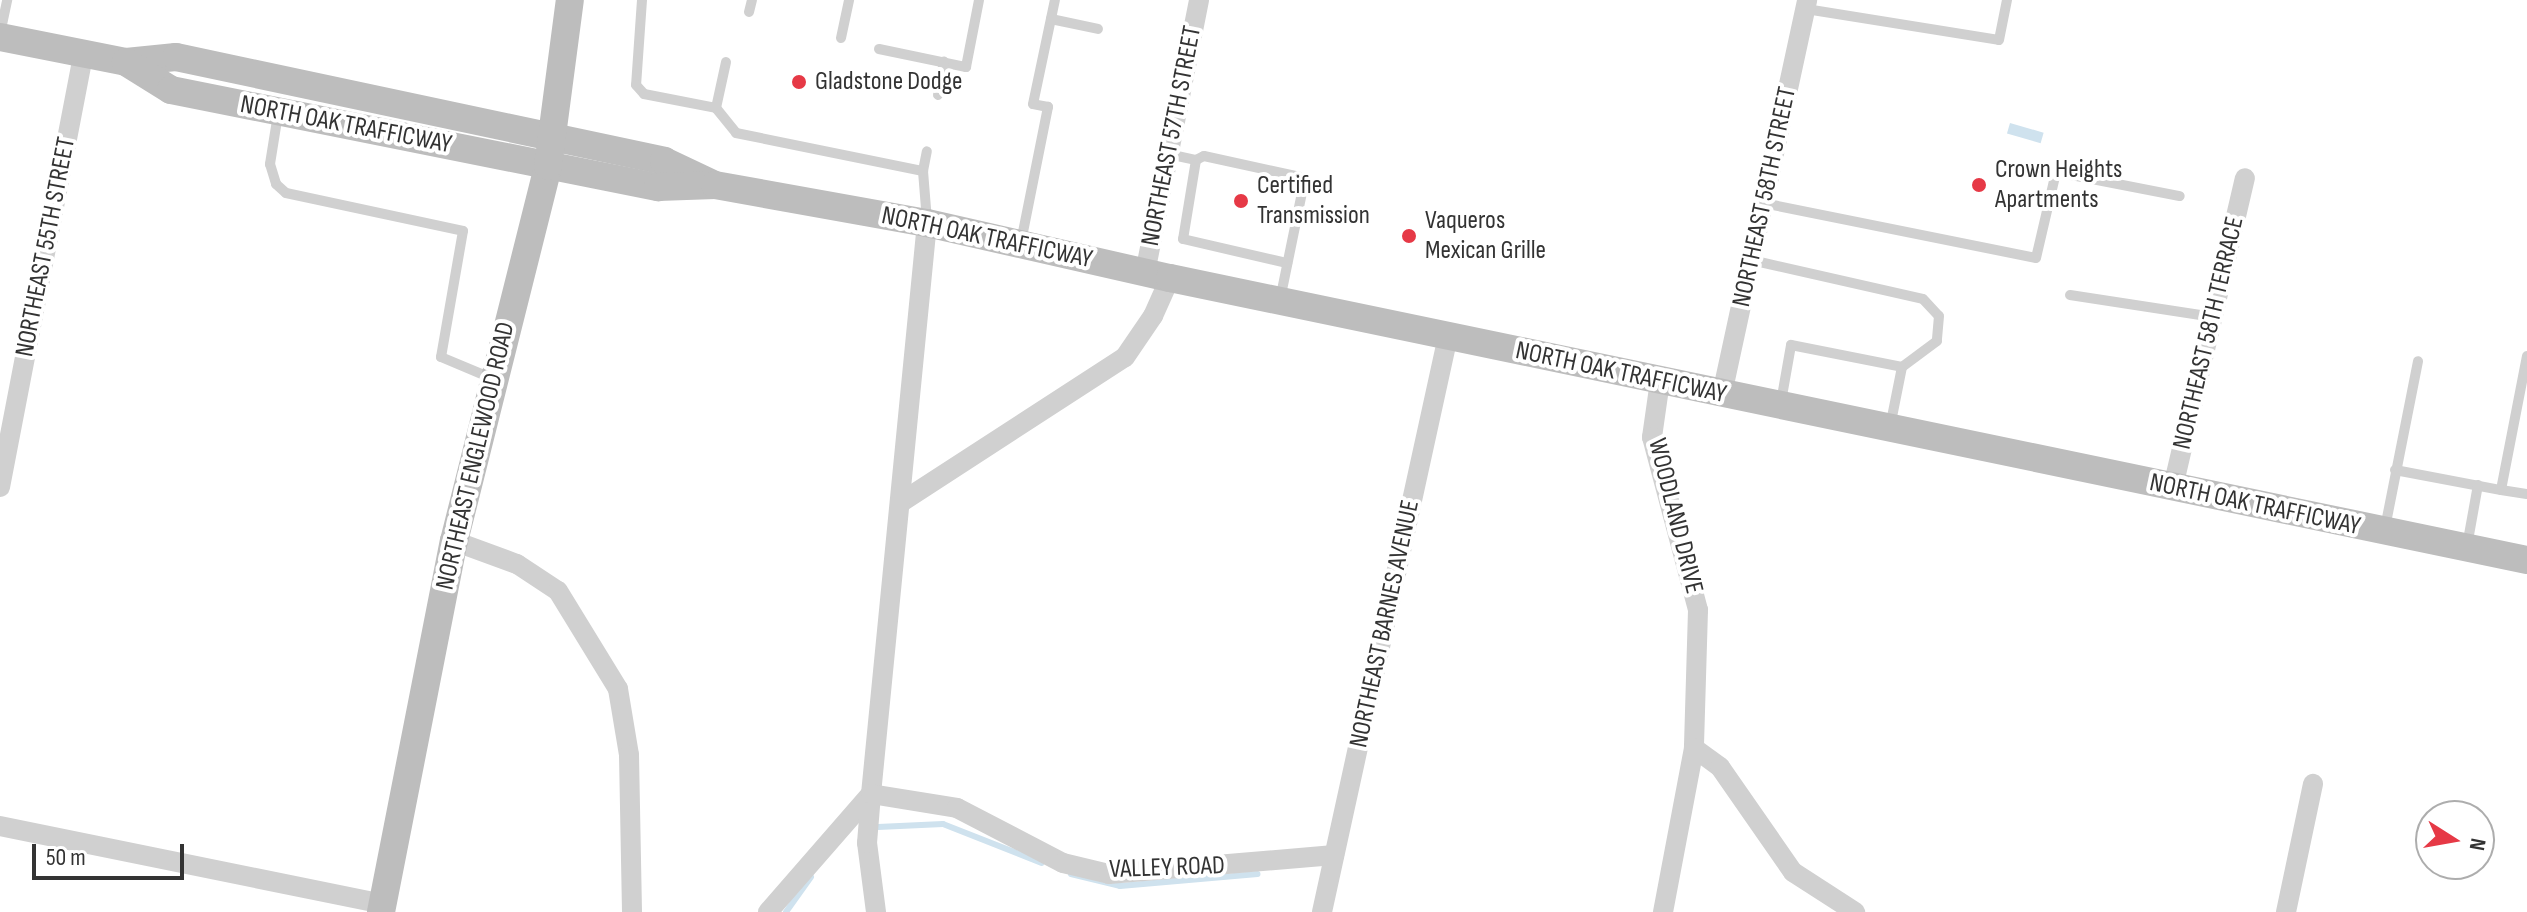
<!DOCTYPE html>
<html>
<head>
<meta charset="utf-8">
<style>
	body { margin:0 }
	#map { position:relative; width:2527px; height:912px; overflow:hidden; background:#fff; font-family:"Sofia Sans Condensed",sans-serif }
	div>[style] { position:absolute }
	.water>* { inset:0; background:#cfe2ee; transform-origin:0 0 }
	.stream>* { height:6px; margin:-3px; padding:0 3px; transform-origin:3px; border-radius:3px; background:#cfe2ee }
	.service>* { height:10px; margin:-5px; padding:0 5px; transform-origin:5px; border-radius:5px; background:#d0d0d0 }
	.minor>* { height:20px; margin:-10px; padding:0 10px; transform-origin:10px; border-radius:10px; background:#d0d0d0 }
	.secondary>* { height:28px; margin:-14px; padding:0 14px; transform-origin:14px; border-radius:14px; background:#bdbdbd }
	.dots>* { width:22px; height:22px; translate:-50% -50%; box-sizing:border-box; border:4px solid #fff; border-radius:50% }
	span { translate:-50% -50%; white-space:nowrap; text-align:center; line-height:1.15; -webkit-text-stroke:8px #fff; paint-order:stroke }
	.poi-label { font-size:26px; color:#333 }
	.left { translate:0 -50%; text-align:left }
	.street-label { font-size:26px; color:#333 }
	.north { position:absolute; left:2415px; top:800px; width:80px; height:80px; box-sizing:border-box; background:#fff; border:2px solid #adadad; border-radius:50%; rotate:101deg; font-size:22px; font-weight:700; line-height:32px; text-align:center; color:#333 }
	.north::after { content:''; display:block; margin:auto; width:28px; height:36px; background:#e63946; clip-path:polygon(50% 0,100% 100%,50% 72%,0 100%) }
	.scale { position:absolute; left:32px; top:844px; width:152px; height:36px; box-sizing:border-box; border:4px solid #333; border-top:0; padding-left:10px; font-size:24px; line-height:28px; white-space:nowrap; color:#333; -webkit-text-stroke:6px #fff; paint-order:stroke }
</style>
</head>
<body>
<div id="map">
	<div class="water">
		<div style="left:2010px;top:123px;width:35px;height:11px;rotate:16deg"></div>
	</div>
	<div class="stream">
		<div style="left:878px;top:827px;width:65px;rotate:-2.6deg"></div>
		<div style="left:943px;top:824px;width:106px;rotate:21.5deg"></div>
		<div style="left:1071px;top:874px;width:50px;rotate:13.8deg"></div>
		<div style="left:1120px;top:886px;width:138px;rotate:-5deg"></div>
		<div style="left:786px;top:912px;width:43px;rotate:-54.5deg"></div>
	</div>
	<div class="service">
		<div style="left:642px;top:0;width:85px;rotate:94deg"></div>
		<div style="left:636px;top:85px;width:12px;rotate:48deg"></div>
		<div style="left:644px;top:94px;width:73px;rotate:11deg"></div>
		<div style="left:716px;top:108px;width:32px;rotate:51deg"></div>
		<div style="left:736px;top:133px;width:191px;rotate:11.5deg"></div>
		<div style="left:923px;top:171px;width:50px;rotate:85.4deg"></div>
		<div style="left:1806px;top:9px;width:195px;rotate:9.1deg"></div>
		<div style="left:1999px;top:40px;width:41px;rotate:-78.7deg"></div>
		<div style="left:749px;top:12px;width:12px;rotate:-76deg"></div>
		<div style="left:1051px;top:19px;width:48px;rotate:12deg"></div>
		<div style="left:0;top:34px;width:35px;rotate:-78deg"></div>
		<div style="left:841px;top:38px;width:39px;rotate:-78deg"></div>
		<div style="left:879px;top:49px;width:89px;rotate:11.7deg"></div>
		<div style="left:966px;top:67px;width:68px;rotate:-79deg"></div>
		<div style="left:938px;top:95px;width:34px;rotate:-80deg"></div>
		<div style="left:716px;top:108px;width:47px;rotate:-77.7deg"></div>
		<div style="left:278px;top:114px;width:51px;rotate:99.1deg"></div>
		<div style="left:270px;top:164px;width:21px;rotate:73deg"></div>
		<div style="left:276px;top:184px;width:13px;rotate:42deg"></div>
		<div style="left:286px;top:193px;width:181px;rotate:12.1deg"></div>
		<div style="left:463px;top:231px;width:128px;rotate:99.9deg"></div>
		<div style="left:441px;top:357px;width:54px;rotate:22.8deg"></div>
		<div style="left:1168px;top:154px;width:29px;rotate:12deg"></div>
		<div style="left:1196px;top:160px;width:9px;rotate:-27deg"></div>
		<div style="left:1204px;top:156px;width:103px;rotate:12.3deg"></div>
		<div style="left:1305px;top:178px;width:125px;rotate:101.6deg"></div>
		<div style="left:1196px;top:160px;width:80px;rotate:99.3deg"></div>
		<div style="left:1183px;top:239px;width:107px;rotate:13deg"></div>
		<div style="left:923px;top:171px;width:20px;rotate:-79deg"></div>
		<div style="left:1763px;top:203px;width:278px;rotate:11.4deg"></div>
		<div style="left:2036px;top:258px;width:88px;rotate:-76.9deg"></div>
		<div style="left:2056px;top:172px;width:126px;rotate:11deg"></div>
		<div style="left:1021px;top:242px;width:138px;rotate:-78.7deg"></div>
		<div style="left:1048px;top:107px;width:15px;rotate:-169deg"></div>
		<div style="left:1033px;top:104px;width:106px;rotate:-78.1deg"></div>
		<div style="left:1751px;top:260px;width:176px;rotate:12.8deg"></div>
		<div style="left:1923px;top:299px;width:23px;rotate:47deg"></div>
		<div style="left:1939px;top:316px;width:25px;rotate:95deg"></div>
		<div style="left:1937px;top:341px;width:44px;rotate:143.4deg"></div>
		<div style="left:2070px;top:295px;width:145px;rotate:8.7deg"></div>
		<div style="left:2527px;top:356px;width:136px;rotate:101deg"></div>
		<div style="left:2501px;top:490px;width:26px;rotate:9deg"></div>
		<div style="left:1781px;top:402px;width:58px;rotate:-80deg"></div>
		<div style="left:1791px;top:345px;width:113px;rotate:11.2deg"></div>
		<div style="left:1902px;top:367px;width:61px;rotate:101.3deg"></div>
		<div style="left:2395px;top:470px;width:108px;rotate:10.7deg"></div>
		<div style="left:2385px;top:528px;width:170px;rotate:-78.8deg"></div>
		<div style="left:2467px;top:546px;width:62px;rotate:-79.8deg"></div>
	</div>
	<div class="minor">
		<div style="left:1145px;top:273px;width:278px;rotate:-78.8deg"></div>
		<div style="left:1660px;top:381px;width:57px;rotate:98.1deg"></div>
		<div style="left:1652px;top:437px;width:179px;rotate:75.1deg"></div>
		<div style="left:1698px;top:610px;width:138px;rotate:91.7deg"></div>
		<div style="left:1694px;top:748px;width:167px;rotate:100.7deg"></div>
		<div style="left:1722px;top:394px;width:403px;rotate:-77.8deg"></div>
		<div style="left:0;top:487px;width:441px;rotate:-79.1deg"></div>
		<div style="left:2173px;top:487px;width:317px;rotate:-76.9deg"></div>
		<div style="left:900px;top:503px;width:268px;rotate:-33deg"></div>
		<div style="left:1125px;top:357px;width:50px;rotate:-55.7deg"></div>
		<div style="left:1153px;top:316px;width:42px;rotate:-65.9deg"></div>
		<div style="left:454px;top:541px;width:67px;rotate:20.1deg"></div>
		<div style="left:517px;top:564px;width:49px;rotate:33.4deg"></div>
		<div style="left:558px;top:591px;width:115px;rotate:58.5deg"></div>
		<div style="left:618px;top:689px;width:67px;rotate:80.5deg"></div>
		<div style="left:629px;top:755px;width:157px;rotate:88.9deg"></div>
		<div style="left:1694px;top:748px;width:32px;rotate:36deg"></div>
		<div style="left:1720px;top:767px;width:128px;rotate:55.2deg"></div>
		<div style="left:1793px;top:872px;width:74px;rotate:32.8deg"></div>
		<div style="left:0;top:826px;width:390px;rotate:11.5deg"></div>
		<div style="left:768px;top:912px;width:157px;rotate:-48.9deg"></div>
		<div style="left:871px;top:794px;width:574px;rotate:-84.4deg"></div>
		<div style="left:876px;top:912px;width:70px;rotate:-97.4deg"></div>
		<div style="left:867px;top:843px;width:49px;rotate:-85.3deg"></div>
		<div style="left:871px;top:794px;width:87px;rotate:9.2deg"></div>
		<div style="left:957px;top:808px;width:119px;rotate:27.4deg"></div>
		<div style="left:1063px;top:863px;width:47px;rotate:13.4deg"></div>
		<div style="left:1109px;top:874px;width:226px;rotate:-4.8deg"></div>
		<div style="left:1322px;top:912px;width:590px;rotate:-77.66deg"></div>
		<div style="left:2286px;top:912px;width:131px;rotate:-78.1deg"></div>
	</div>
	<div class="secondary">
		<div style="left:0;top:37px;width:128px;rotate:11.2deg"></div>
		<div style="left:126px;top:62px;width:50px;rotate:-5.7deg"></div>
		<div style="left:176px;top:57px;width:499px;rotate:12deg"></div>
		<div style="left:664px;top:161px;width:52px;rotate:25.1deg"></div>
		<div style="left:126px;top:62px;width:53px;rotate:31.9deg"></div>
		<div style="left:171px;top:90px;width:497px;rotate:11.3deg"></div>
		<div style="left:658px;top:187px;width:57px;rotate:-2deg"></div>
		<div style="left:715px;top:185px;width:215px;rotate:10.2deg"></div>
		<div style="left:927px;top:223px;width:249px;rotate:12.8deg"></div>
		<div style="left:1170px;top:278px;width:1386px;rotate:11.74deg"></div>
		<div style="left:381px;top:912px;width:378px;rotate:-78.9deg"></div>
		<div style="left:454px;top:541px;width:387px;rotate:-75.9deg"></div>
		<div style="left:548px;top:166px;width:167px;rotate:-82.5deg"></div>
	</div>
	<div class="dots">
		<div style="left:799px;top:82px;background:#e63946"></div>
		<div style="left:1979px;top:185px;background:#e63946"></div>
		<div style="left:1241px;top:201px;background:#e63946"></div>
		<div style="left:1409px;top:236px;background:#e63946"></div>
	</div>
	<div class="poi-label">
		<span class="left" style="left:815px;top:82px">Gladstone Dodge</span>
		<span class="left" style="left:1995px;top:185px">Crown Heights<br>Apartments</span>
		<span class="left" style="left:1257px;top:201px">Certified<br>Transmission</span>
		<span class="left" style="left:1425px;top:236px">Vaqueros<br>Mexican Grille</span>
	</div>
	<div class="street-label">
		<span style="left:346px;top:125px;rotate:11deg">NORTH OAK TRAFFICWAY</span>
		<span style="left:1172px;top:136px;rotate:-79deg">NORTHEAST 57TH STREET</span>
		<span style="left:1765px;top:197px;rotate:-78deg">NORTHEAST 58TH STREET</span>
		<span style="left:987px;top:238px;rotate:12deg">NORTH OAK TRAFFICWAY</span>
		<span style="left:46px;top:247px;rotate:-79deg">NORTHEAST 55TH STREET</span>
		<span style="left:2209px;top:333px;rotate:-77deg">NORTHEAST 58TH TERRACE</span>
		<span style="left:1621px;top:373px;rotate:12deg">NORTH OAK TRAFFICWAY</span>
		<span style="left:476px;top:456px;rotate:-77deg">NORTHEAST ENGLEWOOD ROAD</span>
		<span style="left:2255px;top:505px;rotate:12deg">NORTH OAK TRAFFICWAY</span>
		<span style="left:1675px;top:516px;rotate:76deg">WOODLAND DRIVE</span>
		<span style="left:1385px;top:624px;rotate:-78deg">NORTHEAST BARNES AVENUE</span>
		<span style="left:1167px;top:868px;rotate:-2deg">VALLEY ROAD</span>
	</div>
	<div class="north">N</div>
	<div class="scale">50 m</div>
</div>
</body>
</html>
